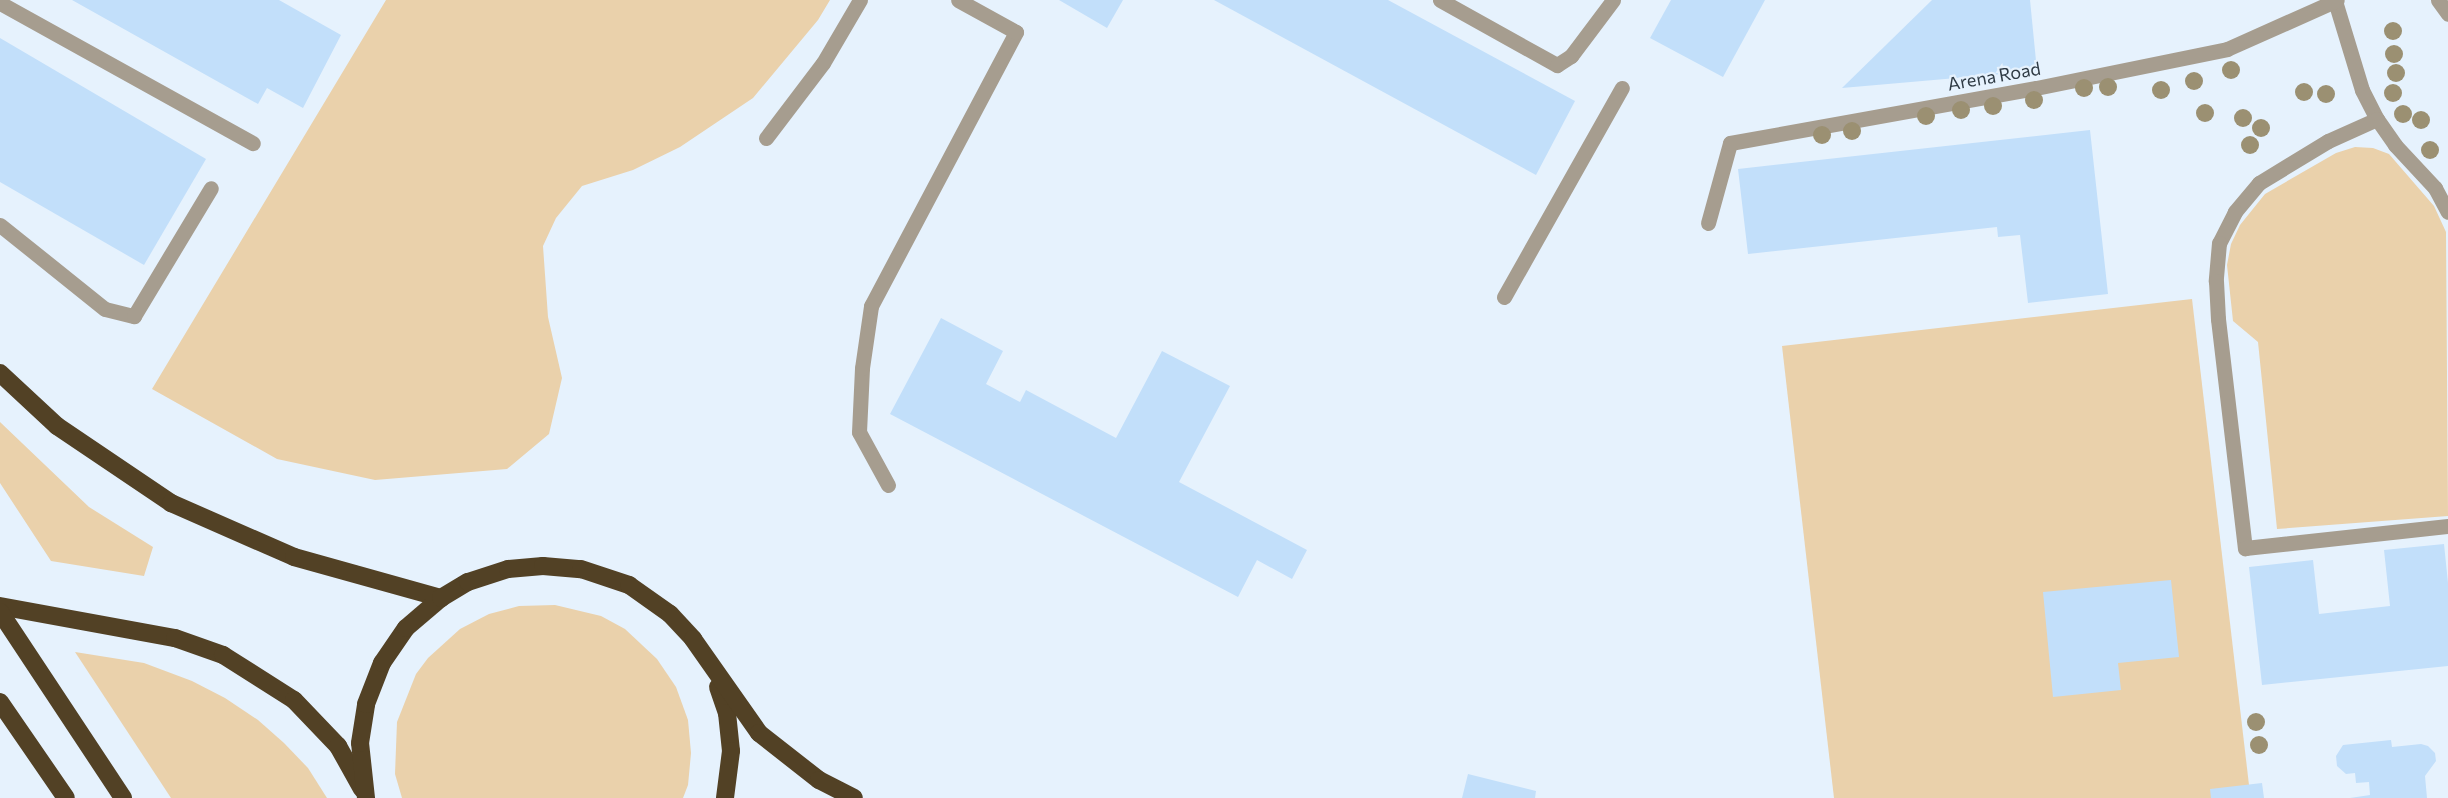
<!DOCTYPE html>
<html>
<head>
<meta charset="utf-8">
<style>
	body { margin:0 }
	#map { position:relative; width:2448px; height:798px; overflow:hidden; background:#e6f2fd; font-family:Commissioner,sans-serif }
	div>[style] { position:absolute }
	.green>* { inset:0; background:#ead1ab }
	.building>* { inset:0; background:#c2dffa }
	.lane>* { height:15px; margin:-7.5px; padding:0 7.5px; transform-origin:7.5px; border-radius:7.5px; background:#a69d8f }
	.street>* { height:15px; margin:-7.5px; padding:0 7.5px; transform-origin:7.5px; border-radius:7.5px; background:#a69d8f }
	.highway>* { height:18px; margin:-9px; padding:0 9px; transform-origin:9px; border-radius:9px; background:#524125 }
	.trees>* { width:18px; height:18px; margin:-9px; border-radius:50%; background:#9b9072 }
	span { translate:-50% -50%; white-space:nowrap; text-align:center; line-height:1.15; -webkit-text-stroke:4.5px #e6f2fd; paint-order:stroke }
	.street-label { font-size:18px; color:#2f3b45 }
</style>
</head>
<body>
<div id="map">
	<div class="green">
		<div style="clip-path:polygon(386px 0,830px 0,818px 20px,753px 98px,680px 147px,633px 170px,582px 186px,556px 218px,543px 246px,548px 317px,562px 378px,549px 434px,507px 469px,375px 480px,277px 459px,152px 389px)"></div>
		<div style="clip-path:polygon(2355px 147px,2373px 148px,2389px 154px,2434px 206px,2446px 232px,2448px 516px,2277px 529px,2258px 342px,2233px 321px,2227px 265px,2231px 244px,2240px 225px,2265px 194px,2336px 153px)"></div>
		<div style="clip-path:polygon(2192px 299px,2249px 785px,2211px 798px,1834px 798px,1782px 346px)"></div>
		<div style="clip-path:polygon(0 422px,89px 507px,153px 547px,144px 576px,51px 561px,0 483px)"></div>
		<div style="clip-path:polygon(555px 605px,601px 616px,625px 629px,657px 659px,676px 687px,688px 720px,691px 753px,688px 785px,683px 798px,402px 798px,395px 774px,397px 722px,416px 674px,428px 658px,460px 629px,489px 614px,519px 606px)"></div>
		<div style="clip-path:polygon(75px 652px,144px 663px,192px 681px,225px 698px,258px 720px,284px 743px,308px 768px,327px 798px,171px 798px)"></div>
	</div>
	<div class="building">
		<div style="clip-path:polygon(72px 0,279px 0,341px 35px,303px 108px,267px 88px,258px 104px)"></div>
		<div style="clip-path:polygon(1059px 0,1123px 0,1107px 28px)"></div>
		<div style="clip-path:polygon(1214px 0,1388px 0,1575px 101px,1536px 175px)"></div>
		<div style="clip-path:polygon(1671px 0,1765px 0,1723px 77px,1650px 38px)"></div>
		<div style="clip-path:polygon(1932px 0,2030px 0,2037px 71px,1842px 88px)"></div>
		<div style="clip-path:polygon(0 38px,206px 159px,144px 265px,0 182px)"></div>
		<div style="clip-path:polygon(2090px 130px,2108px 294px,2028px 303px,2020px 235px,1998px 237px,1997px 227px,1748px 254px,1738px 169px)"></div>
		<div style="clip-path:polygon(941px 318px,1003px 351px,986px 384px,1020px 402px,1026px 390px,1116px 438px,1162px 351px,1230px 386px,1179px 482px,1307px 550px,1292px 579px,1257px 560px,1238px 597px,890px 414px)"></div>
		<div style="clip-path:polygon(2444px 544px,2448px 583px,2448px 666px,2262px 685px,2249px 567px,2313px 560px,2319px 614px,2390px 606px,2384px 550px)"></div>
		<div style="clip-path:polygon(2171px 580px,2179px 657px,2118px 663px,2121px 690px,2053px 697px,2043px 592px)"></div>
		<div style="clip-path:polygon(2391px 740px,2392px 747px,2421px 744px,2428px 746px,2435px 753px,2436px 761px,2425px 776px,2427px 798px,2350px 798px,2370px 795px,2369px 782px,2356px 783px,2355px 773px,2346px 774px,2337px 766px,2336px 756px,2343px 745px)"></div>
		<div style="clip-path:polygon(1468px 774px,1536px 791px,1535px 798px,1462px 798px)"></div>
		<div style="clip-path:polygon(2262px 783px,2264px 798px,2211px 798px,2210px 789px)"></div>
	</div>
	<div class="lane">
		<div style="left:1440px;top:0;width:134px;rotate:29.1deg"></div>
		<div style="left:1557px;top:65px;width:17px;rotate:-33deg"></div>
		<div style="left:1571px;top:56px;width:70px;rotate:-53.1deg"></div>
		<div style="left:2438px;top:0;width:17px;rotate:54deg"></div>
		<div style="left:2335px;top:1px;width:93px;rotate:73.1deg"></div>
		<div style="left:2362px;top:90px;width:33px;rotate:63deg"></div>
		<div style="left:2377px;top:119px;width:32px;rotate:55deg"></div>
		<div style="left:2395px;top:145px;width:59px;rotate:47.1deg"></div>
		<div style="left:2435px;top:188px;width:27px;rotate:62deg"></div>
		<div style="left:0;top:3px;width:289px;rotate:29deg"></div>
		<div style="left:2377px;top:119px;width:54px;rotate:155.8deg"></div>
		<div style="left:2328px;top:141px;width:81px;rotate:148.7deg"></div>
		<div style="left:2259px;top:183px;width:38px;rotate:130deg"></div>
		<div style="left:2235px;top:212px;width:35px;rotate:117deg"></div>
		<div style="left:2219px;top:243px;width:38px;rotate:95deg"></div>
		<div style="left:2216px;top:281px;width:38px;rotate:87deg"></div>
		<div style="left:2218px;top:319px;width:231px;rotate:83.3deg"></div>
		<div style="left:2245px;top:548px;width:204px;rotate:-6.2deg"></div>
		<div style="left:766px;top:138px;width:94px;rotate:-52.8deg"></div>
		<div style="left:823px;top:63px;width:73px;rotate:-59.6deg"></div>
		<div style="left:0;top:225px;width:134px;rotate:38.7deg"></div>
		<div style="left:105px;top:309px;width:30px;rotate:14deg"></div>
		<div style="left:134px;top:316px;width:149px;rotate:-59deg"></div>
		<div style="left:1504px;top:297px;width:240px;rotate:-60.6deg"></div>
		<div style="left:888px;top:485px;width:60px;rotate:-118.7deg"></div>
		<div style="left:859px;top:432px;width:64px;rotate:-87.3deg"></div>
		<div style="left:862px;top:368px;width:63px;rotate:-81.7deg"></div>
		<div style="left:871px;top:306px;width:310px;rotate:-62.1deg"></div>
		<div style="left:1016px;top:32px;width:66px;rotate:-151.1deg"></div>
	</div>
	<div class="street">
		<div style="left:1708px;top:223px;width:83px;rotate:-74.6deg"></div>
		<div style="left:1730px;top:143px;width:311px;rotate:-10.2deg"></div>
		<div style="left:2036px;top:88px;width:195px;rotate:-11.5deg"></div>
		<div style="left:2227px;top:49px;width:120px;rotate:-24deg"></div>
	</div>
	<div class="highway">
		<div style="left:0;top:373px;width:78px;rotate:42.9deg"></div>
		<div style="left:57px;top:426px;width:138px;rotate:34deg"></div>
		<div style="left:171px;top:503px;width:134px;rotate:23.7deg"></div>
		<div style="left:294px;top:557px;width:153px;rotate:15.6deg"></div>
		<div style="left:0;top:606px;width:178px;rotate:10.4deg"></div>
		<div style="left:175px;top:638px;width:51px;rotate:19.5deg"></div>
		<div style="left:223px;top:655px;width:84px;rotate:32.4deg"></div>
		<div style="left:294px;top:700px;width:64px;rotate:46.3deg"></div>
		<div style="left:338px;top:746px;width:49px;rotate:60.8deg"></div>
		<div style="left:0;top:612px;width:223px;rotate:56.5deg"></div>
		<div style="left:718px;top:687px;width:28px;rotate:71deg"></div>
		<div style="left:727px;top:713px;width:38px;rotate:84deg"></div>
		<div style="left:731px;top:751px;width:47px;rotate:97.3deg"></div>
		<div style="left:0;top:702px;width:116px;rotate:55.5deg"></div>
		<div style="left:366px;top:798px;width:55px;rotate:-96.2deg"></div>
		<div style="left:360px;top:743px;width:39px;rotate:-81deg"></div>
		<div style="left:366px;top:704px;width:44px;rotate:-68.7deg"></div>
		<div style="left:382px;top:663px;width:42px;rotate:-55.6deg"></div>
		<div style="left:406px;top:628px;width:46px;rotate:-40.6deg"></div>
		<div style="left:441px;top:598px;width:31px;rotate:-31deg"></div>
		<div style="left:468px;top:582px;width:42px;rotate:-18deg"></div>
		<div style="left:508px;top:569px;width:35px;rotate:-5deg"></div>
		<div style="left:543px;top:566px;width:38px;rotate:5deg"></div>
		<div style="left:581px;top:569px;width:51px;rotate:18.4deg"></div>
		<div style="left:629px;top:585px;width:50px;rotate:35.3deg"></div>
		<div style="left:670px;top:614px;width:34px;rotate:47deg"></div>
		<div style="left:693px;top:639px;width:115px;rotate:54.9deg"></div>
		<div style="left:759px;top:733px;width:76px;rotate:38.1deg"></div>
		<div style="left:819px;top:780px;width:39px;rotate:27deg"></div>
	</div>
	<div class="trees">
		<div style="left:2393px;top:31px"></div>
		<div style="left:2394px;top:54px"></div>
		<div style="left:2231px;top:70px"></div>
		<div style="left:2396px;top:73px"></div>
		<div style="left:2194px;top:81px"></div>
		<div style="left:2108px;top:87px"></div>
		<div style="left:2084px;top:88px"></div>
		<div style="left:2161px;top:90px"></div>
		<div style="left:2304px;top:92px"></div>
		<div style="left:2393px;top:93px"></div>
		<div style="left:2326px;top:94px"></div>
		<div style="left:2034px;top:100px"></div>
		<div style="left:1993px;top:106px"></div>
		<div style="left:1961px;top:110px"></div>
		<div style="left:2205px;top:113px"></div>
		<div style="left:2403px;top:114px"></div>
		<div style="left:1926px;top:116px"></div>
		<div style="left:2243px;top:118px"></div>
		<div style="left:2421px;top:120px"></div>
		<div style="left:2261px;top:128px"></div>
		<div style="left:1852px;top:131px"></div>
		<div style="left:1822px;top:135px"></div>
		<div style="left:2250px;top:145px"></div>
		<div style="left:2430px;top:150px"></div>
		<div style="left:2256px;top:722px"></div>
		<div style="left:2259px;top:745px"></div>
	</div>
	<div class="street-label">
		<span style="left:1994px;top:76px;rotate:-10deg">Arena Road</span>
	</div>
</div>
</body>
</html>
